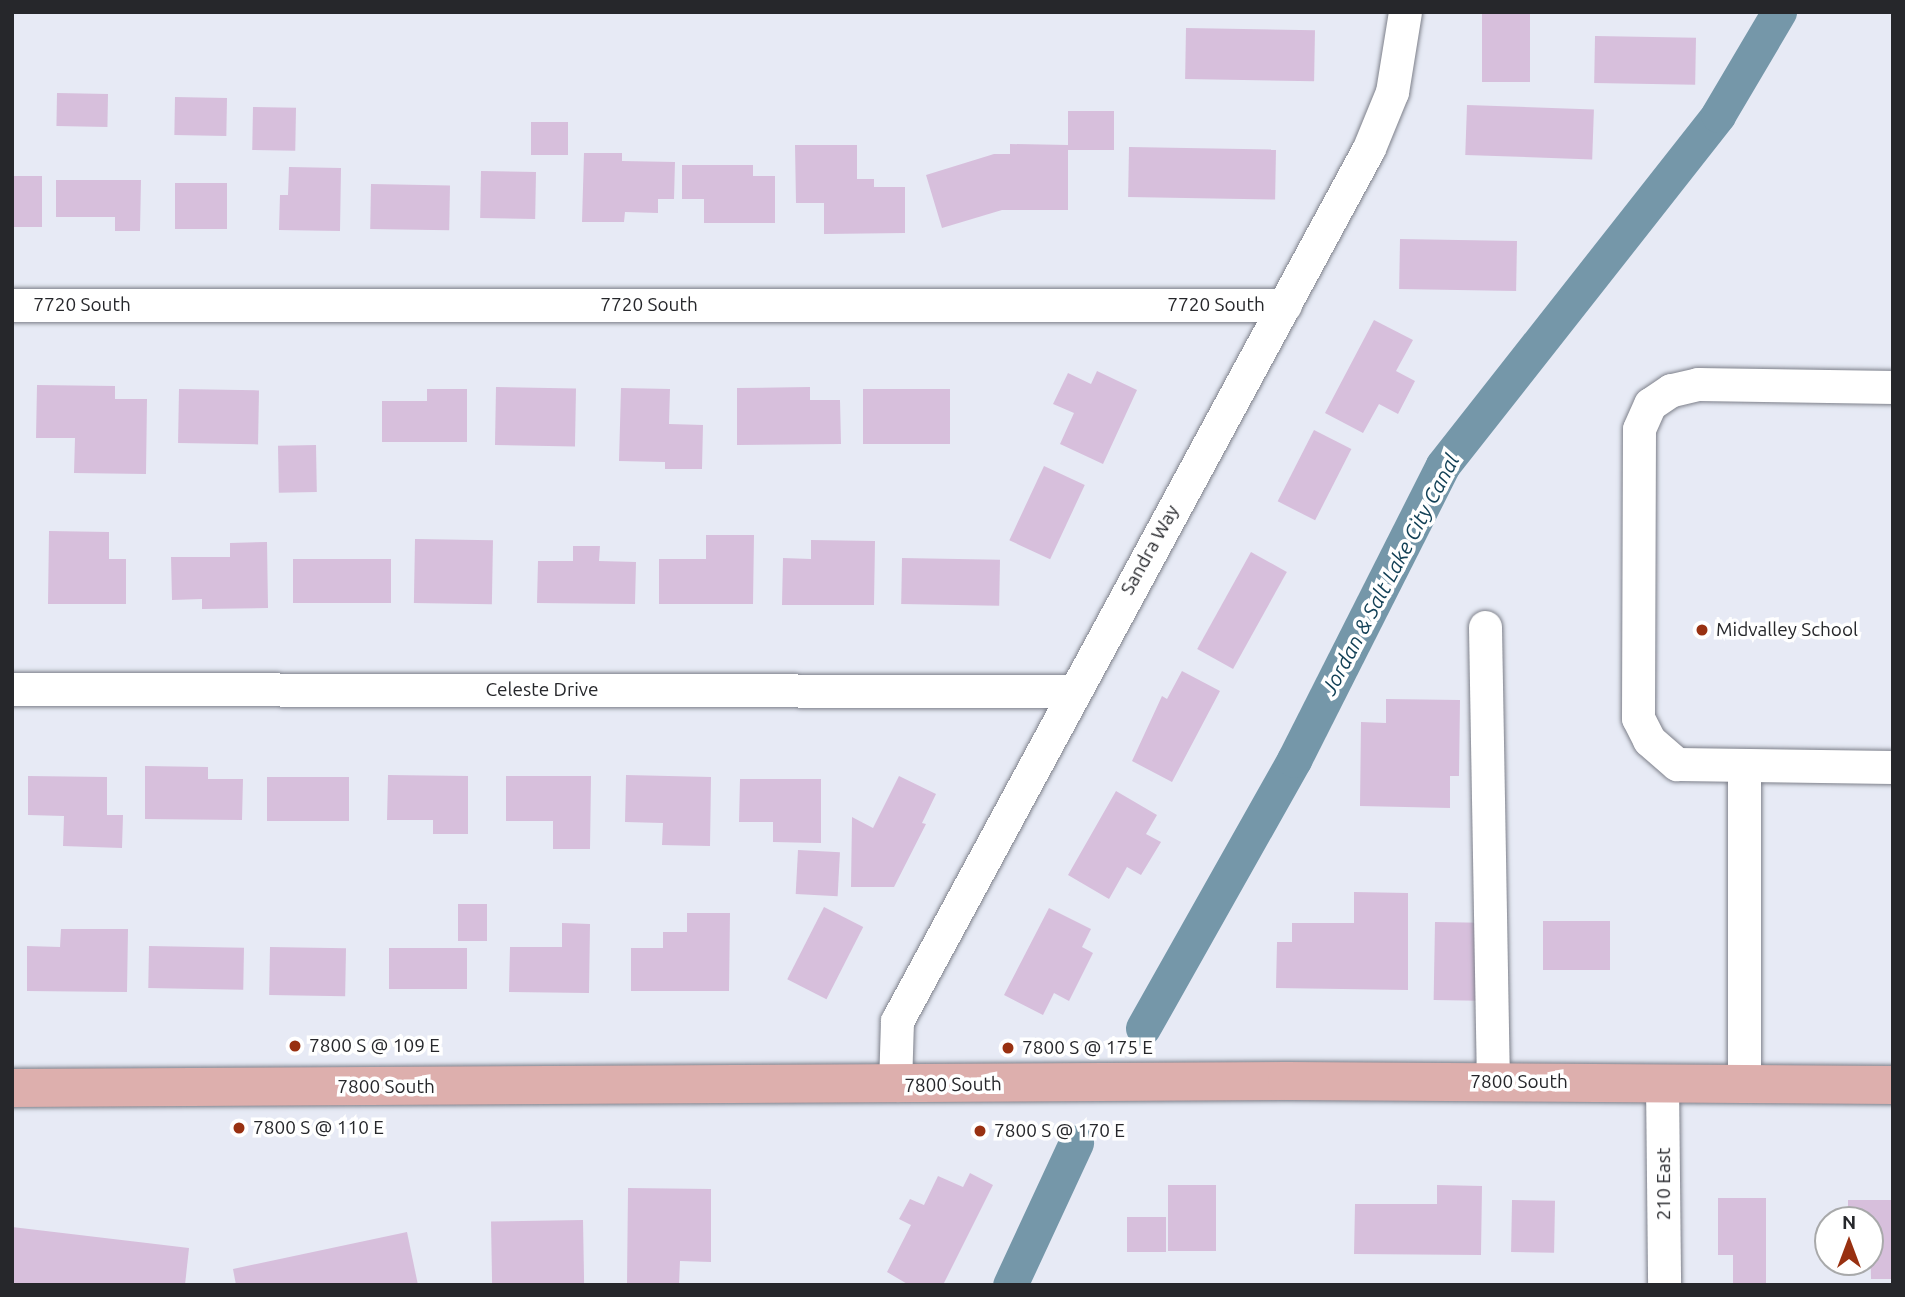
<!DOCTYPE html>
<html>
<head>
<meta charset="utf-8">
<style>
	body { margin:0 }
	#map { position:relative; width:1905px; height:1297px; overflow:hidden; background:#e7eaf5; font-family:Ubuntu,sans-serif }
	div>[style] { position:absolute }
	.canal>* { height:35px; margin:-17.5px; padding:0 17.5px; transform-origin:17.5px; border-radius:17.5px; background:#7597a9 }
	.building>* { inset:0; background:#d7bfdc; transform-origin:0 0 }
	.roads { filter:drop-shadow(0 0 2px #7d808a) drop-shadow(0 0 2px #7d808a) }
	.minor>* { height:33px; margin:-16.5px; padding:0 16.5px; transform-origin:16.5px; border-radius:16.5px; background:#fff }
	.major>* { height:38px; margin:-19px; padding:0 19px; transform-origin:19px; border-radius:19px; background:#ddafad }
	.dots>* { width:19px; height:19px; translate:-50% -50%; box-sizing:border-box; border:4px solid #fff; border-radius:50% }
	span { translate:-50% -50%; white-space:nowrap; text-align:center; line-height:1.15; -webkit-text-stroke:7px #fff; paint-order:stroke }
	.street-label { font-size:19px; color:#26272b }
	.poi-label { font-size:19px; color:#26272b }
	.left { translate:0 -50%; text-align:left }
	.water-label { font-size:21px; color:#124056; font-style:italic }
	.frame { position:absolute; inset:0; border:14px solid #26272b; pointer-events:none }
	.north { position:absolute; left:1814px; top:1206px; width:70px; height:70px; box-sizing:border-box; background:#fff; border:2px solid #a8a9aa; border-radius:50%; rotate:0deg; font-size:19px; font-weight:700; line-height:28px; text-align:center; color:#26272b }
	.north::after { content:''; display:block; margin:auto; width:24px; height:32px; background:#983011; clip-path:polygon(50% 0,100% 100%,50% 72%,0 100%) }
</style>
</head>
<body>
<div id="map">
	<div class="canal">
		<div style="left:1143px;top:1028px;width:308px;rotate:-60.6deg"></div>
		<div style="left:1294px;top:760px;width:330px;rotate:-63.2deg"></div>
		<div style="left:1443px;top:465px;width:445px;rotate:-51.8deg"></div>
		<div style="left:1718px;top:115px;width:120px;rotate:-59.4deg"></div>
		<div style="left:1010px;top:1285px;width:157px;rotate:-65.1deg"></div>
	</div>
	<div class="building">
		<div style="left:1482px;top:12px;width:48px;height:70px"></div>
		<div style="left:1186px;top:28px;width:129px;height:51px;rotate:1deg"></div>
		<div style="left:1595px;top:36px;width:101px;height:47px;rotate:1deg"></div>
		<div style="left:57px;top:93px;width:51px;height:33px;rotate:1deg"></div>
		<div style="left:175px;top:97px;width:52px;height:38px;rotate:1deg"></div>
		<div style="left:1467px;top:105px;width:127px;height:50px;rotate:2deg"></div>
		<div style="left:253px;top:107px;width:43px;height:43px;rotate:1deg"></div>
		<div style="clip-path:polygon(1068px 111px,1114px 111px,1114px 150px,1068px 150px,1068px 210px,1002px 210px,942px 228px,926px 175px,994px 154px,1010px 154px,1010px 144px,1068px 145px)"></div>
		<div style="left:531px;top:122px;width:37px;height:33px"></div>
		<div style="clip-path:polygon(795px 145px,857px 145px,857px 179px,874px 179px,874px 187px,905px 187px,905px 233px,824px 234px,824px 203px,796px 203px)"></div>
		<div style="left:1129px;top:147px;width:147px;height:50px;rotate:1deg"></div>
		<div style="clip-path:polygon(584px 153px,622px 153px,622px 161px,675px 162px,674px 199px,658px 199px,658px 213px,625px 212px,624px 222px,582px 222px)"></div>
		<div style="clip-path:polygon(682px 165px,753px 165px,753px 176px,775px 176px,775px 223px,704px 223px,704px 199px,682px 199px)"></div>
		<div style="clip-path:polygon(289px 167px,341px 168px,340px 231px,279px 230px,280px 195px,288px 195px)"></div>
		<div style="left:481px;top:171px;width:55px;height:47px;rotate:1deg"></div>
		<div style="left:12px;top:176px;width:30px;height:51px"></div>
		<div style="clip-path:polygon(56px 180px,141px 180px,140px 231px,115px 231px,115px 217px,56px 217px)"></div>
		<div style="left:175px;top:183px;width:52px;height:46px"></div>
		<div style="left:371px;top:184px;width:79px;height:45px;rotate:1deg"></div>
		<div style="left:1400px;top:239px;width:117px;height:50px;rotate:1deg"></div>
		<div style="clip-path:polygon(1374px 320px,1413px 340px,1396px 371px,1415px 381px,1398px 414px,1379px 404px,1363px 433px,1325px 413px)"></div>
		<div style="clip-path:polygon(1097px 371px,1137px 390px,1103px 464px,1060px 444px,1074px 413px,1053px 404px,1068px 373px,1091px 384px)"></div>
		<div style="clip-path:polygon(37px 385px,115px 386px,115px 399px,147px 399px,146px 474px,74px 473px,75px 438px,36px 438px)"></div>
		<div style="left:496px;top:387px;width:80px;height:58px;rotate:1deg"></div>
		<div style="clip-path:polygon(810px 387px,810px 400px,840px 400px,841px 444px,737px 445px,737px 388px)"></div>
		<div style="clip-path:polygon(621px 388px,670px 389px,669px 424px,703px 425px,702px 469px,665px 469px,665px 462px,619px 461px)"></div>
		<div style="left:179px;top:389px;width:80px;height:54px;rotate:1deg"></div>
		<div style="clip-path:polygon(427px 389px,467px 389px,467px 442px,382px 442px,382px 401px,427px 401px)"></div>
		<div style="left:863px;top:389px;width:87px;height:55px"></div>
		<div style="left:1314px;top:430px;width:42px;height:80px;rotate:27deg"></div>
		<div style="left:316px;top:445px;width:47px;height:38px;rotate:89deg"></div>
		<div style="left:1044px;top:466px;width:45px;height:82px;rotate:25deg"></div>
		<div style="clip-path:polygon(49px 531px,109px 532px,109px 559px,126px 559px,126px 604px,48px 604px)"></div>
		<div style="clip-path:polygon(706px 535px,754px 535px,753px 604px,659px 604px,659px 559px,706px 559px)"></div>
		<div style="left:415px;top:539px;width:78px;height:64px;rotate:1deg"></div>
		<div style="clip-path:polygon(811px 540px,875px 541px,874px 605px,782px 605px,783px 558px,811px 559px)"></div>
		<div style="clip-path:polygon(267px 542px,268px 608px,202px 609px,202px 599px,172px 600px,171px 557px,230px 557px,230px 543px)"></div>
		<div style="clip-path:polygon(573px 546px,600px 546px,599px 561px,636px 562px,635px 604px,537px 603px,538px 561px,573px 561px)"></div>
		<div style="left:1251px;top:552px;width:41px;height:111px;rotate:29deg"></div>
		<div style="left:902px;top:558px;width:98px;height:46px;rotate:1deg"></div>
		<div style="left:293px;top:559px;width:98px;height:44px"></div>
		<div style="clip-path:polygon(1182px 671px,1220px 691px,1172px 782px,1132px 761px,1162px 696px,1167px 699px)"></div>
		<div style="clip-path:polygon(1386px 699px,1460px 700px,1459px 776px,1450px 776px,1450px 808px,1360px 806px,1361px 722px,1386px 723px)"></div>
		<div style="clip-path:polygon(145px 766px,208px 767px,208px 779px,243px 779px,242px 820px,145px 819px)"></div>
		<div style="clip-path:polygon(388px 775px,468px 776px,468px 834px,433px 834px,433px 820px,387px 820px)"></div>
		<div style="clip-path:polygon(626px 775px,711px 777px,710px 846px,662px 845px,663px 823px,625px 822px)"></div>
		<div style="clip-path:polygon(28px 776px,107px 777px,107px 815px,123px 815px,122px 848px,63px 846px,64px 816px,28px 815px)"></div>
		<div style="clip-path:polygon(506px 776px,591px 776px,590px 849px,553px 849px,553px 821px,506px 821px)"></div>
		<div style="clip-path:polygon(899px 776px,936px 794px,922px 823px,926px 824px,894px 887px,851px 887px,852px 817px,873px 828px)"></div>
		<div style="left:349px;top:777px;width:44px;height:82px;rotate:90deg"></div>
		<div style="clip-path:polygon(740px 779px,821px 779px,821px 843px,773px 842px,773px 822px,739px 822px)"></div>
		<div style="clip-path:polygon(1116px 791px,1157px 815px,1146px 834px,1161px 842px,1141px 875px,1127px 867px,1109px 899px,1068px 875px)"></div>
		<div style="left:798px;top:850px;width:42px;height:44px;rotate:3deg"></div>
		<div style="clip-path:polygon(1354px 892px,1408px 893px,1408px 990px,1276px 988px,1277px 942px,1292px 942px,1292px 923px,1354px 923px)"></div>
		<div style="left:458px;top:904px;width:29px;height:37px"></div>
		<div style="left:824px;top:907px;width:44px;height:81px;rotate:27deg"></div>
		<div style="clip-path:polygon(1049px 908px,1091px 929px,1082px 947px,1093px 953px,1069px 1001px,1054px 993px,1043px 1015px,1004px 995px)"></div>
		<div style="clip-path:polygon(687px 913px,730px 913px,729px 991px,631px 991px,631px 948px,663px 948px,663px 932px,687px 932px)"></div>
		<div style="left:1543px;top:921px;width:67px;height:49px"></div>
		<div style="left:1435px;top:922px;width:46px;height:78px;rotate:1deg"></div>
		<div style="clip-path:polygon(562px 923px,590px 924px,589px 993px,509px 992px,510px 947px,562px 947px)"></div>
		<div style="clip-path:polygon(61px 929px,128px 929px,127px 992px,27px 991px,27px 946px,60px 947px)"></div>
		<div style="left:149px;top:946px;width:95px;height:42px;rotate:1deg"></div>
		<div style="left:270px;top:947px;width:76px;height:48px;rotate:1deg"></div>
		<div style="left:389px;top:948px;width:78px;height:41px"></div>
		<div style="clip-path:polygon(970px 1173px,993px 1185px,943px 1285px,909px 1285px,887px 1272px,911px 1225px,899px 1219px,910px 1199px,924px 1205px,938px 1176px,963px 1187px)"></div>
		<div style="left:1168px;top:1185px;width:48px;height:66px"></div>
		<div style="clip-path:polygon(1437px 1185px,1482px 1186px,1481px 1255px,1354px 1254px,1355px 1204px,1437px 1204px)"></div>
		<div style="clip-path:polygon(628px 1188px,711px 1189px,711px 1262px,680px 1261px,679px 1285px,627px 1285px)"></div>
		<div style="clip-path:polygon(1718px 1198px,1766px 1198px,1766px 1285px,1733px 1285px,1733px 1255px,1718px 1255px)"></div>
		<div style="left:1512px;top:1200px;width:43px;height:52px;rotate:1deg"></div>
		<div style="clip-path:polygon(1848px 1200px,1893px 1200px,1893px 1279px,1871px 1279px,1870px 1220px,1848px 1220px)"></div>
		<div style="left:1127px;top:1217px;width:39px;height:35px"></div>
		<div style="left:583px;top:1220px;width:65px;height:92px;rotate:89deg"></div>
		<div style="clip-path:polygon(12px 1227px,189px 1248px,185px 1285px,12px 1285px)"></div>
		<div style="clip-path:polygon(407px 1232px,418px 1285px,236px 1285px,233px 1269px)"></div>
	</div>
	<div class="roads">
		<div class="minor">
			<div style="left:12px;top:305px;width:1273px"></div>
			<div style="left:1893px;top:387px;width:195px;rotate:-179.1deg"></div>
			<div style="left:1698px;top:384px;width:28px;rotate:167deg"></div>
			<div style="left:1671px;top:390px;width:25px;rotate:146deg"></div>
			<div style="left:1650px;top:404px;width:27px;rotate:114deg"></div>
			<div style="left:1639px;top:429px;width:289px;rotate:90.2deg"></div>
			<div style="left:1638px;top:718px;width:25px;rotate:63deg"></div>
			<div style="left:1649px;top:740px;width:37px;rotate:41deg"></div>
			<div style="left:1677px;top:764px;width:216px;rotate:0.8deg"></div>
			<div style="left:1485px;top:627px;width:455px;rotate:89deg"></div>
			<div style="left:12px;top:689px;width:1061px;rotate:0.11deg"></div>
			<div style="left:1662px;top:1083px;width:202px;rotate:89.4deg"></div>
			<div style="left:1744px;top:1083px;width:315px;rotate:-90deg"></div>
			<div style="left:895px;top:1085px;width:64px;rotate:-88.2deg"></div>
			<div style="left:897px;top:1021px;width:992px;rotate:-61.6deg"></div>
			<div style="left:1369px;top:148px;width:61px;rotate:-67.7deg"></div>
			<div style="left:1392px;top:92px;width:81px;rotate:-80.8deg"></div>
		</div>
		<div class="major">
			<div style="left:12px;top:1088px;width:1275px;rotate:-0.31deg"></div>
			<div style="left:1287px;top:1081px;width:606px;rotate:0.38deg"></div>
		</div>
	</div>
	<div class="dots">
		<div style="left:1702px;top:630px;background:#983011"></div>
		<div style="left:295px;top:1046px;background:#983011"></div>
		<div style="left:1008px;top:1048px;background:#983011"></div>
		<div style="left:239px;top:1128px;background:#983011"></div>
		<div style="left:980px;top:1131px;background:#983011"></div>
	</div>
	<div class="street-label">
		<span style="left:82px;top:305px">7720 South</span>
		<span style="left:649px;top:305px">7720 South</span>
		<span style="left:1216px;top:305px">7720 South</span>
		<span style="left:1150px;top:550px;rotate:-61deg">Sandra Way</span>
		<span style="left:542px;top:690px">Celeste Drive</span>
		<span style="left:1519px;top:1082px">7800 South</span>
		<span style="left:953px;top:1085px;rotate:-1deg">7800 South</span>
		<span style="left:386px;top:1087px">7800 South</span>
		<span style="left:1664px;top:1184px;rotate:-90deg">210 East</span>
	</div>
	<div class="poi-label">
		<span class="left" style="left:1716px;top:630px">Midvalley School</span>
		<span class="left" style="left:309px;top:1046px">7800 S @ 109 E</span>
		<span class="left" style="left:1022px;top:1048px">7800 S @ 175 E</span>
		<span class="left" style="left:253px;top:1128px">7800 S @ 110 E</span>
		<span class="left" style="left:994px;top:1131px">7800 S @ 170 E</span>
	</div>
	<div class="water-label">
		<span style="left:1390px;top:574px;rotate:-62deg">Jordan &amp; Salt Lake City Canal</span>
	</div>
	<div class="frame"></div>
	<div class="north">N</div>
</div>
</body>
</html>
